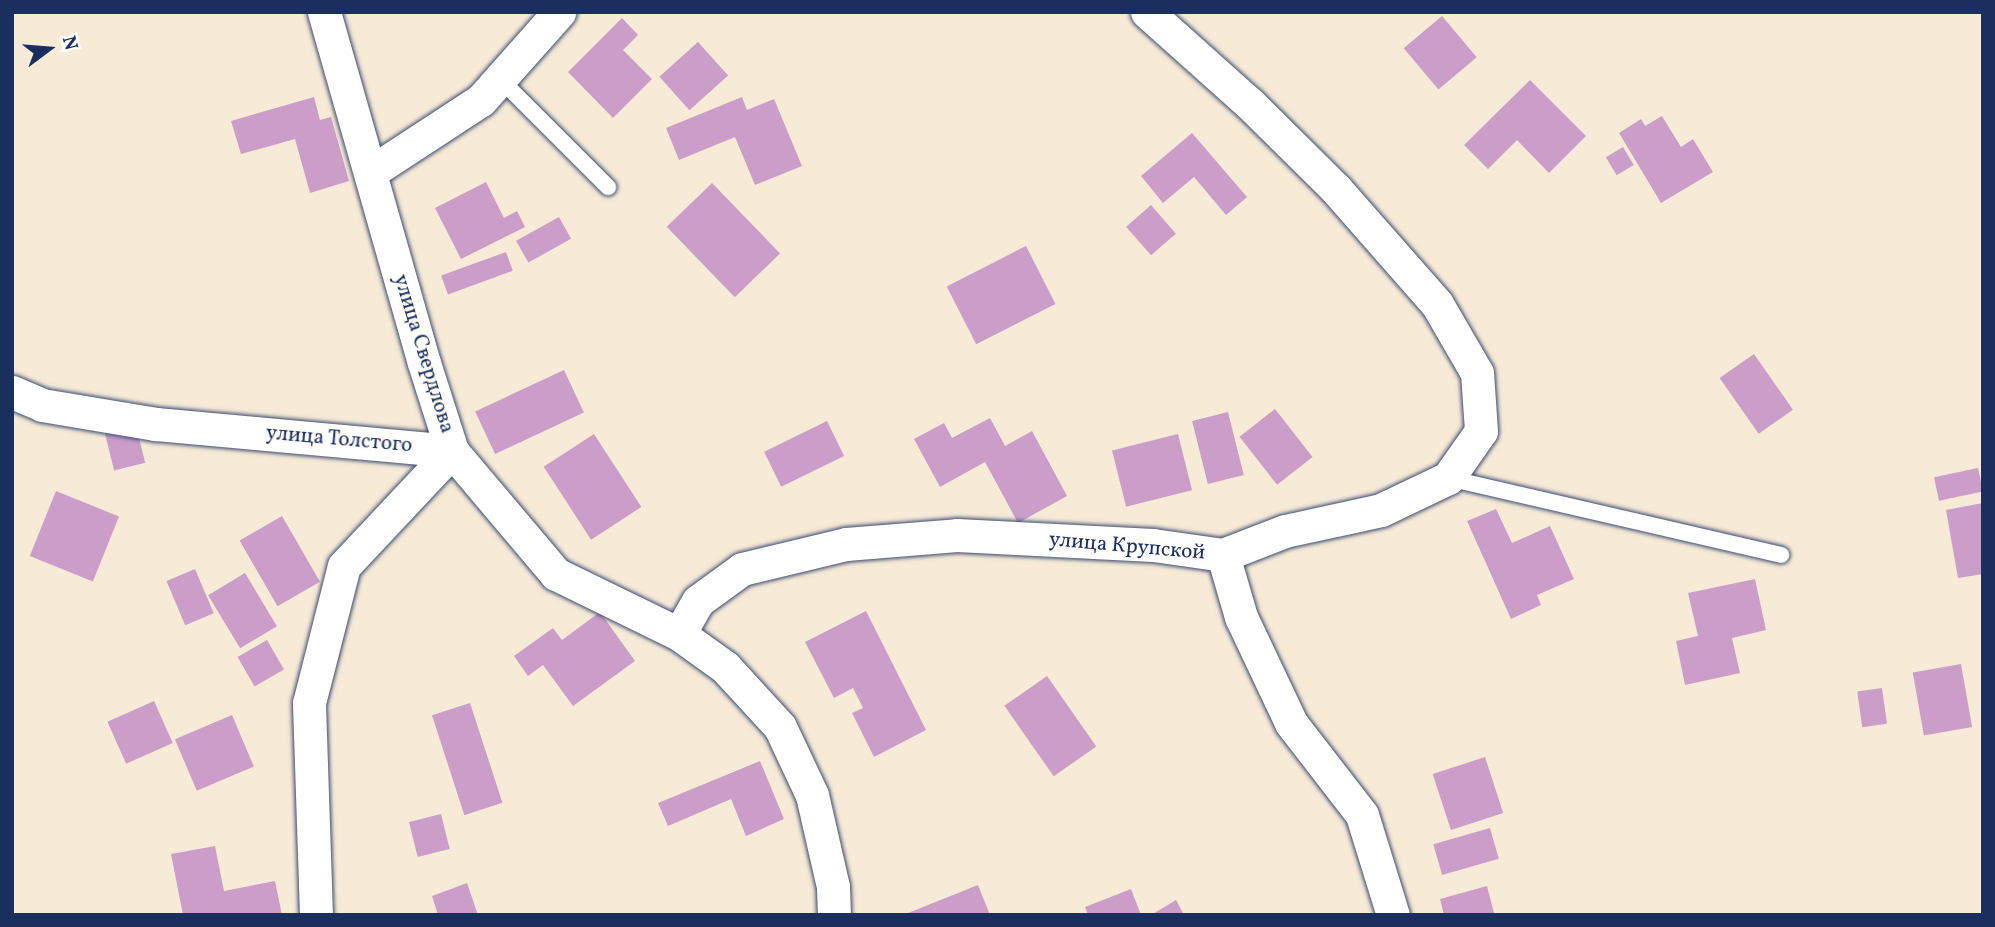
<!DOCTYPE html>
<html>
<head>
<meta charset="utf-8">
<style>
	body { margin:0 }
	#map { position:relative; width:1995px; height:927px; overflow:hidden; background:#f7ebd8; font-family:Vollkorn,serif }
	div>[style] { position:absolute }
	.building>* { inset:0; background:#ca9ec9; transform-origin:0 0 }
	.roads { filter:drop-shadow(0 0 2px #3c4b70) drop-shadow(0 0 2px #3c4b70) }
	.service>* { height:16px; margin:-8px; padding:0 8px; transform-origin:8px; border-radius:8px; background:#fff }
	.minor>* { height:33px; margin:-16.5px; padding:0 16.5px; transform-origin:16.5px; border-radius:16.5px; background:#fff }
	span { translate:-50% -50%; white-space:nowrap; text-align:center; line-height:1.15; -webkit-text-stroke:5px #fdfcf7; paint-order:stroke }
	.street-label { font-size:21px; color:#1b2f5e }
	.frame { position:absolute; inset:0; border:14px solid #1b2f5e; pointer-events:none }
	.north { position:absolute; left:14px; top:14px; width:70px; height:70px; -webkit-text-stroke:5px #fdfcf7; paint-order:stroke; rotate:74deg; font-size:19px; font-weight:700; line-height:28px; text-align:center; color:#1b2f5e }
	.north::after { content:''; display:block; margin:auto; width:24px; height:32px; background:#1b2f5e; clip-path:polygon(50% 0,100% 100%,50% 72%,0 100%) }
</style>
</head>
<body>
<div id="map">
	<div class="building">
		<div style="left:1442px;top:16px;width:54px;height:50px;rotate:50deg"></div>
		<div style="clip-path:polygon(622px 18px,638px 35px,623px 50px,652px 79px,613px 118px,568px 72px)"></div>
		<div style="left:698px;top:42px;width:45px;height:52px;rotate:48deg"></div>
		<div style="clip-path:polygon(1530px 80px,1586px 136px,1549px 173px,1517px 140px,1488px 169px,1464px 145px)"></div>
		<div style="clip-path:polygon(314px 97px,320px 120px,331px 117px,349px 181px,310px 193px,295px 139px,241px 154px,231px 121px)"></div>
		<div style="clip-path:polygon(742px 97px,747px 110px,774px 99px,802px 166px,755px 185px,735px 137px,679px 160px,666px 128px)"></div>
		<div style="clip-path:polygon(1662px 116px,1681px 147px,1693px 139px,1713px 172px,1661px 203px,1619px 133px,1641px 119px,1645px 126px)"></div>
		<div style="clip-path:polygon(1192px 133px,1247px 197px,1226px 215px,1194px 177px,1163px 203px,1141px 176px)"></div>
		<div style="left:1623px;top:147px;width:21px;height:20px;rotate:59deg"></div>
		<div style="clip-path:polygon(486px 182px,504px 218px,517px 211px,525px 227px,461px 259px,435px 208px)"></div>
		<div style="left:712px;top:183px;width:98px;height:63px;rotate:46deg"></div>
		<div style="left:1151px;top:205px;width:38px;height:33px;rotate:49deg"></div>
		<div style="left:559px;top:217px;width:25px;height:49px;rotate:61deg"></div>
		<div style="left:1026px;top:246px;width:65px;height:89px;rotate:63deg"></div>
		<div style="left:506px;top:252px;width:20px;height:69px;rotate:70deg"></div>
		<div style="left:1754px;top:354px;width:68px;height:42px;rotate:55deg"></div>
		<div style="left:564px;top:370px;width:47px;height:98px;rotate:65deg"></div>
		<div style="left:1275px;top:409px;width:61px;height:45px;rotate:52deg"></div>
		<div style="left:1228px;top:412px;width:65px;height:37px;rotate:76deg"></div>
		<div style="clip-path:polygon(990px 418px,1005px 446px,1032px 431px,1067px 496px,1018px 523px,985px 462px,940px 487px,914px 439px,944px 423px,952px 438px)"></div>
		<div style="left:827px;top:421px;width:39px;height:70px;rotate:64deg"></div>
		<div style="left:136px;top:426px;width:38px;height:32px;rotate:76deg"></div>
		<div style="left:594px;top:434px;width:87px;height:60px;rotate:57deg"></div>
		<div style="left:1178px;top:434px;width:58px;height:68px;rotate:76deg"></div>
		<div style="left:1978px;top:468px;width:24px;height:45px;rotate:78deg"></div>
		<div style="left:56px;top:491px;width:68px;height:70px;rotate:22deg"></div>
		<div style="clip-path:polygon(1983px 503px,1983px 574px,1958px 578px,1946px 510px)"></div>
		<div style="clip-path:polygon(1496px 509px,1512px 543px,1550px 526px,1574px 579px,1537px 595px,1541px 605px,1511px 619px,1467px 521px)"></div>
		<div style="left:282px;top:516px;width:76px;height:49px;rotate:60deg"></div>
		<div style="left:195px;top:569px;width:48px;height:31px;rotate:67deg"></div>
		<div style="left:245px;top:573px;width:62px;height:43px;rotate:59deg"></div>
		<div style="clip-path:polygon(1755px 579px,1766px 630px,1732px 638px,1740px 673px,1685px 685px,1676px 641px,1698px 636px,1688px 593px)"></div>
		<div style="clip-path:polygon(866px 611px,926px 730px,874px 757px,852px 713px,863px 708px,853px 688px,834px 698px,805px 642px)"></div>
		<div style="clip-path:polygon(600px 612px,635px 661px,573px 706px,543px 665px,528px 676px,514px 656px,553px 628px,562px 640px)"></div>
		<div style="left:267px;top:640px;width:34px;height:34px;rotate:60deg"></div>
		<div style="left:1961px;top:664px;width:64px;height:49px;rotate:80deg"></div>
		<div style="left:1047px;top:676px;width:86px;height:52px;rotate:55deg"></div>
		<div style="left:1882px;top:688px;width:36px;height:25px;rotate:82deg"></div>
		<div style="left:154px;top:701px;width:46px;height:51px;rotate:66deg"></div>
		<div style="left:470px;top:703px;width:105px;height:40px;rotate:72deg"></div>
		<div style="left:232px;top:715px;width:56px;height:62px;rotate:67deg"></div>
		<div style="left:1485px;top:757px;width:59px;height:55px;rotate:72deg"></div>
		<div style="clip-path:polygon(760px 761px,784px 819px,746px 836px,731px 799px,668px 826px,658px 803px)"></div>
		<div style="left:441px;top:814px;width:36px;height:33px;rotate:76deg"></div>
		<div style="left:1490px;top:828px;width:32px;height:59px;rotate:74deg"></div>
		<div style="clip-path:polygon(215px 846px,224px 891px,275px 881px,282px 915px,183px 915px,171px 854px)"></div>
		<div style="clip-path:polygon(467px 883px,478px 915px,438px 915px,432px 896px)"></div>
		<div style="clip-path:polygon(978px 885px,990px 915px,903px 915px)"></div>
		<div style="clip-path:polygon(1487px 886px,1494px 913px,1444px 915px,1440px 899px)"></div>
		<div style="clip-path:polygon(1131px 889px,1141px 915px,1088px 915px,1085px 907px)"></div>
		<div style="clip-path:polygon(1176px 900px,1184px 915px,1151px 915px)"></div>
	</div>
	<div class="roads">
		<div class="service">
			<div style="left:500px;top:79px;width:153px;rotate:45deg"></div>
			<div style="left:1448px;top:478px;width:342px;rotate:13deg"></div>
		</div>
		<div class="minor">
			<div style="left:324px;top:12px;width:365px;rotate:74.1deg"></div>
			<div style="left:424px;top:363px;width:92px;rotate:72.3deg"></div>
			<div style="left:452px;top:451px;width:161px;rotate:49.8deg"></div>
			<div style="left:556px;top:574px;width:137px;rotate:26deg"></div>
			<div style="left:679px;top:634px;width:57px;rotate:35.7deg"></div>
			<div style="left:725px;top:667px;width:81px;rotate:47.5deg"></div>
			<div style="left:780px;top:727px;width:75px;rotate:64.8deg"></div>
			<div style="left:812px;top:795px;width:94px;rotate:77.1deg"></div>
			<div style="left:833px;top:887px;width:28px;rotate:88deg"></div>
			<div style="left:371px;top:172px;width:131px;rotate:-33.2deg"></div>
			<div style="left:481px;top:100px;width:118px;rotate:-48.4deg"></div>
			<div style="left:12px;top:392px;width:33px;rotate:23deg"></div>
			<div style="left:42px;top:405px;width:116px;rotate:9.5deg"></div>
			<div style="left:156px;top:424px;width:297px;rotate:5.2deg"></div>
			<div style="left:1223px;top:555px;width:65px;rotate:73.8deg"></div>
			<div style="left:1241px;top:617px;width:117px;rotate:64.7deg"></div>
			<div style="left:1291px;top:723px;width:116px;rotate:52.3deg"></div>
			<div style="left:1362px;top:815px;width:105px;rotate:72.8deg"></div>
			<div style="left:679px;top:634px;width:38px;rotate:-60deg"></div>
			<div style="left:698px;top:601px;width:54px;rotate:-36deg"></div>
			<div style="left:742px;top:569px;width:107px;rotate:-13.5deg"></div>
			<div style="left:846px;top:544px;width:111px;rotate:-4.6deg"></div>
			<div style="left:957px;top:535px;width:196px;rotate:2.9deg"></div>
			<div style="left:1153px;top:545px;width:71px;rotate:8.1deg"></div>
			<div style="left:1223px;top:555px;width:66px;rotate:-21.2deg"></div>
			<div style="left:1285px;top:531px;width:98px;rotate:-12.3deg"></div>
			<div style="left:1381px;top:510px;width:74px;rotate:-25.5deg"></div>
			<div style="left:1448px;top:478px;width:57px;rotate:-54.9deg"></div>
			<div style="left:1481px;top:431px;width:58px;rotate:-93.9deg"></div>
			<div style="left:1477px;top:373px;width:80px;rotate:-120.1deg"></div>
			<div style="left:1437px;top:304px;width:153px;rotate:-131.3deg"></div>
			<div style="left:1336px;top:189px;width:121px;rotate:-135.3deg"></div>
			<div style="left:1250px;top:104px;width:138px;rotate:-138.2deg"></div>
			<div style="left:316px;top:915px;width:212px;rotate:-91.9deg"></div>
			<div style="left:309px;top:703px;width:141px;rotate:-75.7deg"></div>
			<div style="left:344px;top:566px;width:158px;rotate:-46.8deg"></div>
		</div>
	</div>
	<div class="street-label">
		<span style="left:423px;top:354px;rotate:73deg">улица Свердлова</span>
		<span style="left:339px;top:440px;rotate:5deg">улица Толстого</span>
		<span style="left:1127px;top:547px;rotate:5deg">улица Крупской</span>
	</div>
	<div class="frame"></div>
	<div class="north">N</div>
</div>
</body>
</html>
